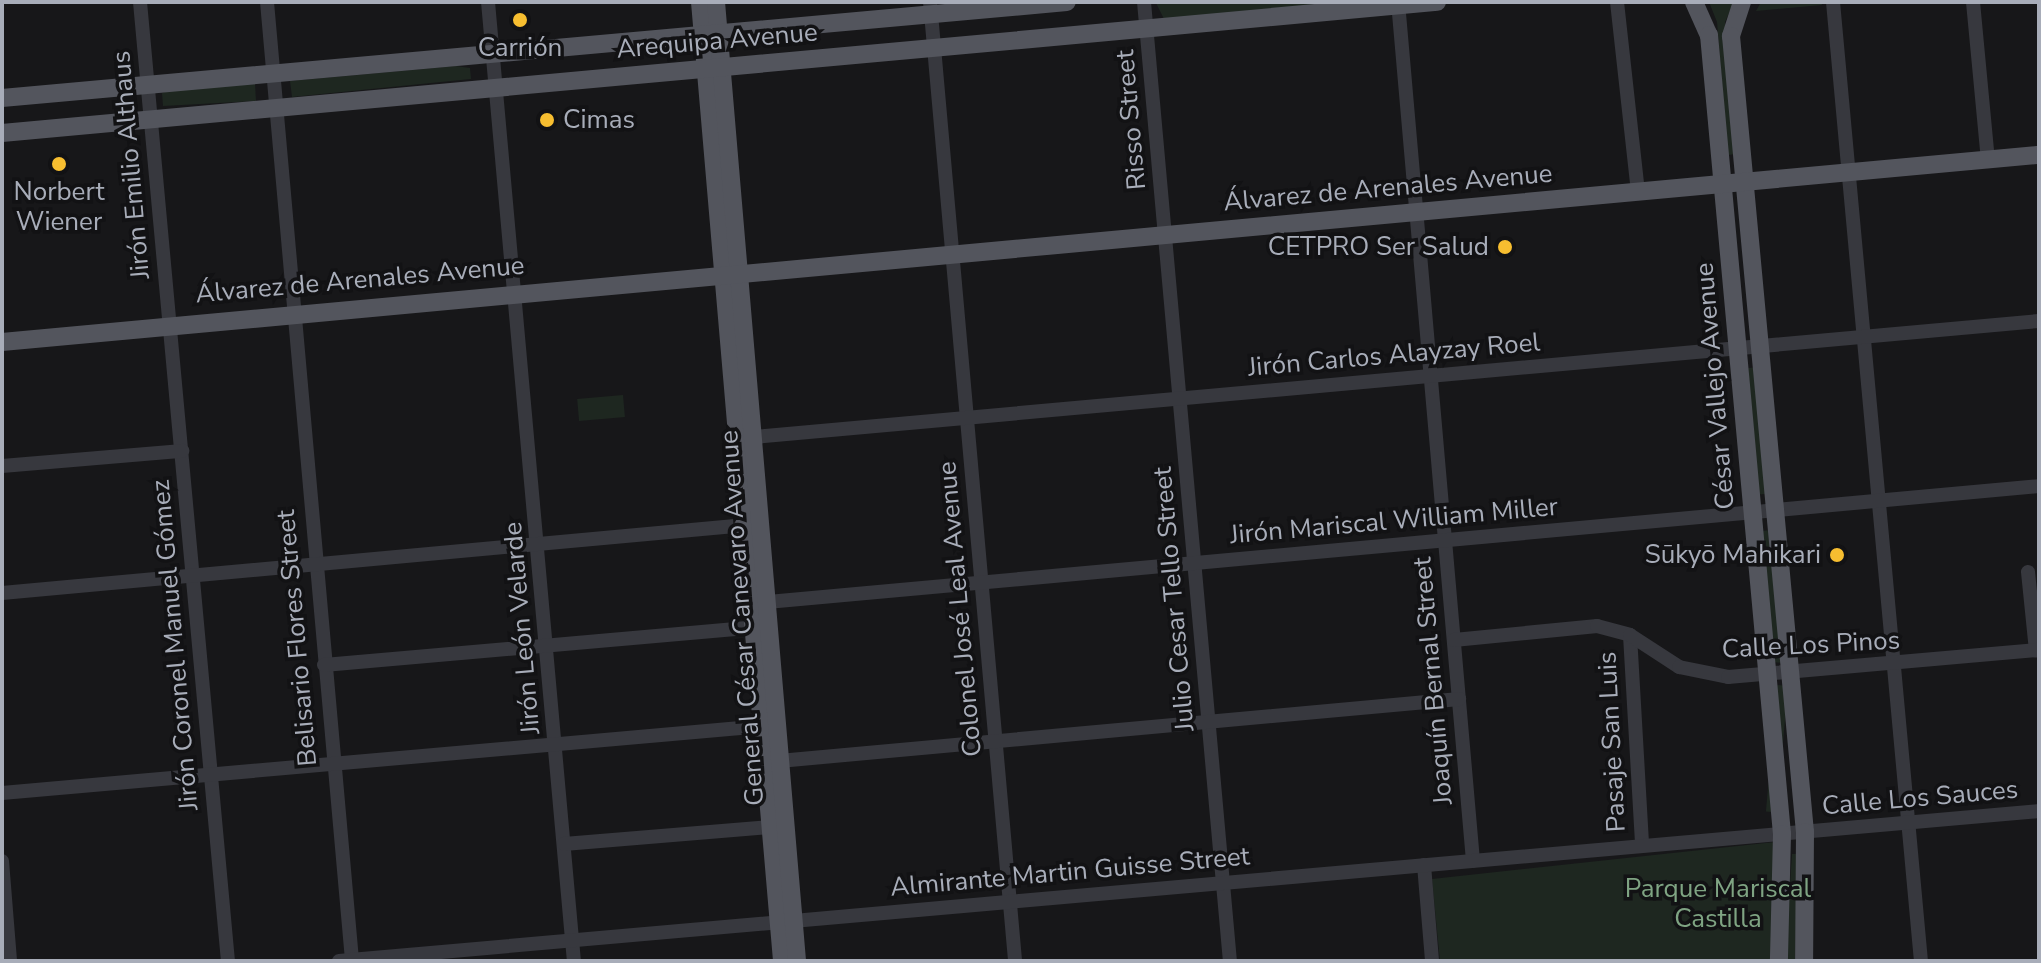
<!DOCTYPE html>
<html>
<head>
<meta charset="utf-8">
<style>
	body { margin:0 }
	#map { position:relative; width:2041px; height:963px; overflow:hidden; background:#171719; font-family:"Nunito Sans",sans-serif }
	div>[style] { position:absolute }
	.green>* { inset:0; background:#1e2720; transform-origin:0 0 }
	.minor>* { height:14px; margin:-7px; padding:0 7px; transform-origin:7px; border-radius:7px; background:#37383e }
	.major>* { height:18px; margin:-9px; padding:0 9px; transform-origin:9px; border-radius:9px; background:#53555d }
	.dots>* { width:22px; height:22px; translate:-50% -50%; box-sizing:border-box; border:4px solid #121214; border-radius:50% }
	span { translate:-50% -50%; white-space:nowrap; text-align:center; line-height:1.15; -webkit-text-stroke:7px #121214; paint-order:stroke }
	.street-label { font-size:26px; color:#a8adb9 }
	.poi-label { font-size:26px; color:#a8adb9 }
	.left { translate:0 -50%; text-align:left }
	.right { translate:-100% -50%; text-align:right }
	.park-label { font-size:26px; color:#7fa483 }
	.frame { position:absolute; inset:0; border:4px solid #a8adb9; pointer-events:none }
</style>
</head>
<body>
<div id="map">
	<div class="green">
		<div style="clip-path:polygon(1346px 2px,1164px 19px,1156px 3px,1157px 2px)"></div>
		<div style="clip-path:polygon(1709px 2px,1734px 2px,1725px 22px,1737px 154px,1728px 155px,1717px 22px)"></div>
		<div style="clip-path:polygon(1761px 2px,1821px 2px,1822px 5px,1756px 11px)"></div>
		<div style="clip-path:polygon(456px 66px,470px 68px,471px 79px,292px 97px,290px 81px)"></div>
		<div style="clip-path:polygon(255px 84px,256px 101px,163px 106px,162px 93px,172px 90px)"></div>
		<div style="left:1759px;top:367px;width:127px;height:11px;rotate:85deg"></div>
		<div style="left:623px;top:395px;width:22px;height:46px;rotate:85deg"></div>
		<div style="clip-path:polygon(1772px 530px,1785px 663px,1771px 662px,1761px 531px)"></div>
		<div style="left:1777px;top:685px;width:11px;height:127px;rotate:5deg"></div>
		<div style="clip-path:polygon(1775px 842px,1774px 961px,1440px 961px,1432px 879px)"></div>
		<div style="clip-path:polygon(1792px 854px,1798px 854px,1795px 961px,1785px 961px)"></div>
	</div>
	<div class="minor">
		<div style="left:140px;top:2px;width:963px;rotate:84.76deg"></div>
		<div style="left:267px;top:2px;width:963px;rotate:84.93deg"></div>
		<div style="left:488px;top:2px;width:963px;rotate:84.88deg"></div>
		<div style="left:930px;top:2px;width:963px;rotate:84.93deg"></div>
		<div style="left:1144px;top:2px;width:963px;rotate:84.88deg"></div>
		<div style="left:1398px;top:2px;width:862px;rotate:85.01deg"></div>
		<div style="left:1617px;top:2px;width:192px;rotate:83.7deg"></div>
		<div style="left:1833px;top:2px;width:963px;rotate:84.76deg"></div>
		<div style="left:1973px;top:2px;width:159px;rotate:84.6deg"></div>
		<div style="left:754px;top:437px;width:1290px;rotate:-5.16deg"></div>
		<div style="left:2px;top:466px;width:181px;rotate:-4.8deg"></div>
		<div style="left:2028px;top:572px;width:79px;rotate:84.2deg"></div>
		<div style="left:2px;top:593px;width:747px;rotate:-5.22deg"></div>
		<div style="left:757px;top:603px;width:1287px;rotate:-5.21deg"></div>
		<div style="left:1630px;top:635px;width:211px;rotate:86.7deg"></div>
		<div style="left:1454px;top:640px;width:144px;rotate:-5.6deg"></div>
		<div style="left:1597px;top:626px;width:34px;rotate:15deg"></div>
		<div style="left:1630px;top:635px;width:59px;rotate:33.1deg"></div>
		<div style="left:1679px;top:667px;width:50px;rotate:11.5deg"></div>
		<div style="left:1728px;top:677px;width:312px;rotate:-5deg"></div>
		<div style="left:324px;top:665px;width:433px;rotate:-5deg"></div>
		<div style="left:779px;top:761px;width:683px;rotate:-5.21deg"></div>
		<div style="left:2px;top:793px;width:764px;rotate:-5.03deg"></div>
		<div style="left:564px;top:844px;width:208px;rotate:-4.7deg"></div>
		<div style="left:2px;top:861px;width:100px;rotate:85.4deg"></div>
		<div style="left:1424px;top:865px;width:96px;rotate:85.2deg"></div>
		<div style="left:339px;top:961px;width:1707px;rotate:-5.04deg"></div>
	</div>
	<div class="major">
		<div style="left:700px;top:2px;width:962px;rotate:85.11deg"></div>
		<div style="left:716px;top:2px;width:962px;rotate:85.17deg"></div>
		<div style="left:1694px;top:2px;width:36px;rotate:66deg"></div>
		<div style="left:1709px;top:35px;width:802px;rotate:84.78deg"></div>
		<div style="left:1782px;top:834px;width:127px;rotate:91.4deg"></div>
		<div style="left:1742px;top:2px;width:36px;rotate:108deg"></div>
		<div style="left:1731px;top:36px;width:799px;rotate:84.69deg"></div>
		<div style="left:1805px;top:832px;width:129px;rotate:90.4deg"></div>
		<div style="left:2px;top:98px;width:1069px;rotate:-5.15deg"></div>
		<div style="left:2px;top:133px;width:1441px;rotate:-5.22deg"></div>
		<div style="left:2px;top:342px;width:2046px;rotate:-5.25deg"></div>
	</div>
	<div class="dots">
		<div style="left:520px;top:20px;background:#f7be30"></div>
		<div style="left:547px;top:120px;background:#f7be30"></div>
		<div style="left:59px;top:164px;background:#f7be30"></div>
		<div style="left:1505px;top:247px;background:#f7be30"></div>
		<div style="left:1837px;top:555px;background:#f7be30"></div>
	</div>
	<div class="street-label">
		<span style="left:717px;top:41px;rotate:-5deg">Arequipa Avenue</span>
		<span style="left:1131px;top:120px;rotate:-95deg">Risso Street</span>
		<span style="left:131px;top:165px;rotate:-95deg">Jirón Emilio Althaus</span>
		<span style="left:1388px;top:188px;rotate:-5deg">Álvarez de Arenales Avenue</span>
		<span style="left:360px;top:280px;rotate:-5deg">Álvarez de Arenales Avenue</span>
		<span style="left:1394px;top:355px;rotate:-5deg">Jirón Carlos Alayzay Roel</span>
		<span style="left:1715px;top:386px;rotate:-95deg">César Vallejo Avenue</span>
		<span style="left:1394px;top:521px;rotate:-5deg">Jirón Mariscal William Miller</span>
		<span style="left:1174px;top:599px;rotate:-95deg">Julio Cesar Tello Street</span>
		<span style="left:960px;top:609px;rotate:-95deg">Colonel José Leal Avenue</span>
		<span style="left:742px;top:618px;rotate:-94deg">General César Canevaro Avenue</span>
		<span style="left:522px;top:628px;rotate:-95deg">Jirón León Velarde</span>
		<span style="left:297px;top:638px;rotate:-95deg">Belisario Flores Street</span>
		<span style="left:175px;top:645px;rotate:-95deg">Jirón Coronel Manuel Gómez</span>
		<span style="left:1811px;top:645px;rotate:-3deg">Calle Los Pinos</span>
		<span style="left:1433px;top:681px;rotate:-95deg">Joaquín Bernal Street</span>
		<span style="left:1612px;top:742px;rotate:-93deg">Pasaje San Luis</span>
		<span style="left:1920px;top:798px;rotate:-5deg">Calle Los Sauces</span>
		<span style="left:1070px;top:872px;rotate:-5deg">Almirante Martin Guisse Street</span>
	</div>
	<div class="poi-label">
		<span style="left:520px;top:48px">Carrión</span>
		<span class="left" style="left:563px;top:120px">Cimas</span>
		<span style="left:59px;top:207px">Norbert<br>Wiener</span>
		<span class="right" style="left:1489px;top:247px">CETPRO Ser Salud</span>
		<span class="right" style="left:1821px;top:555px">Sūkyō Mahikari</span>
	</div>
	<div class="park-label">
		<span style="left:1718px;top:904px">Parque Mariscal<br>Castilla</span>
	</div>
	<div class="frame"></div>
</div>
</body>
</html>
